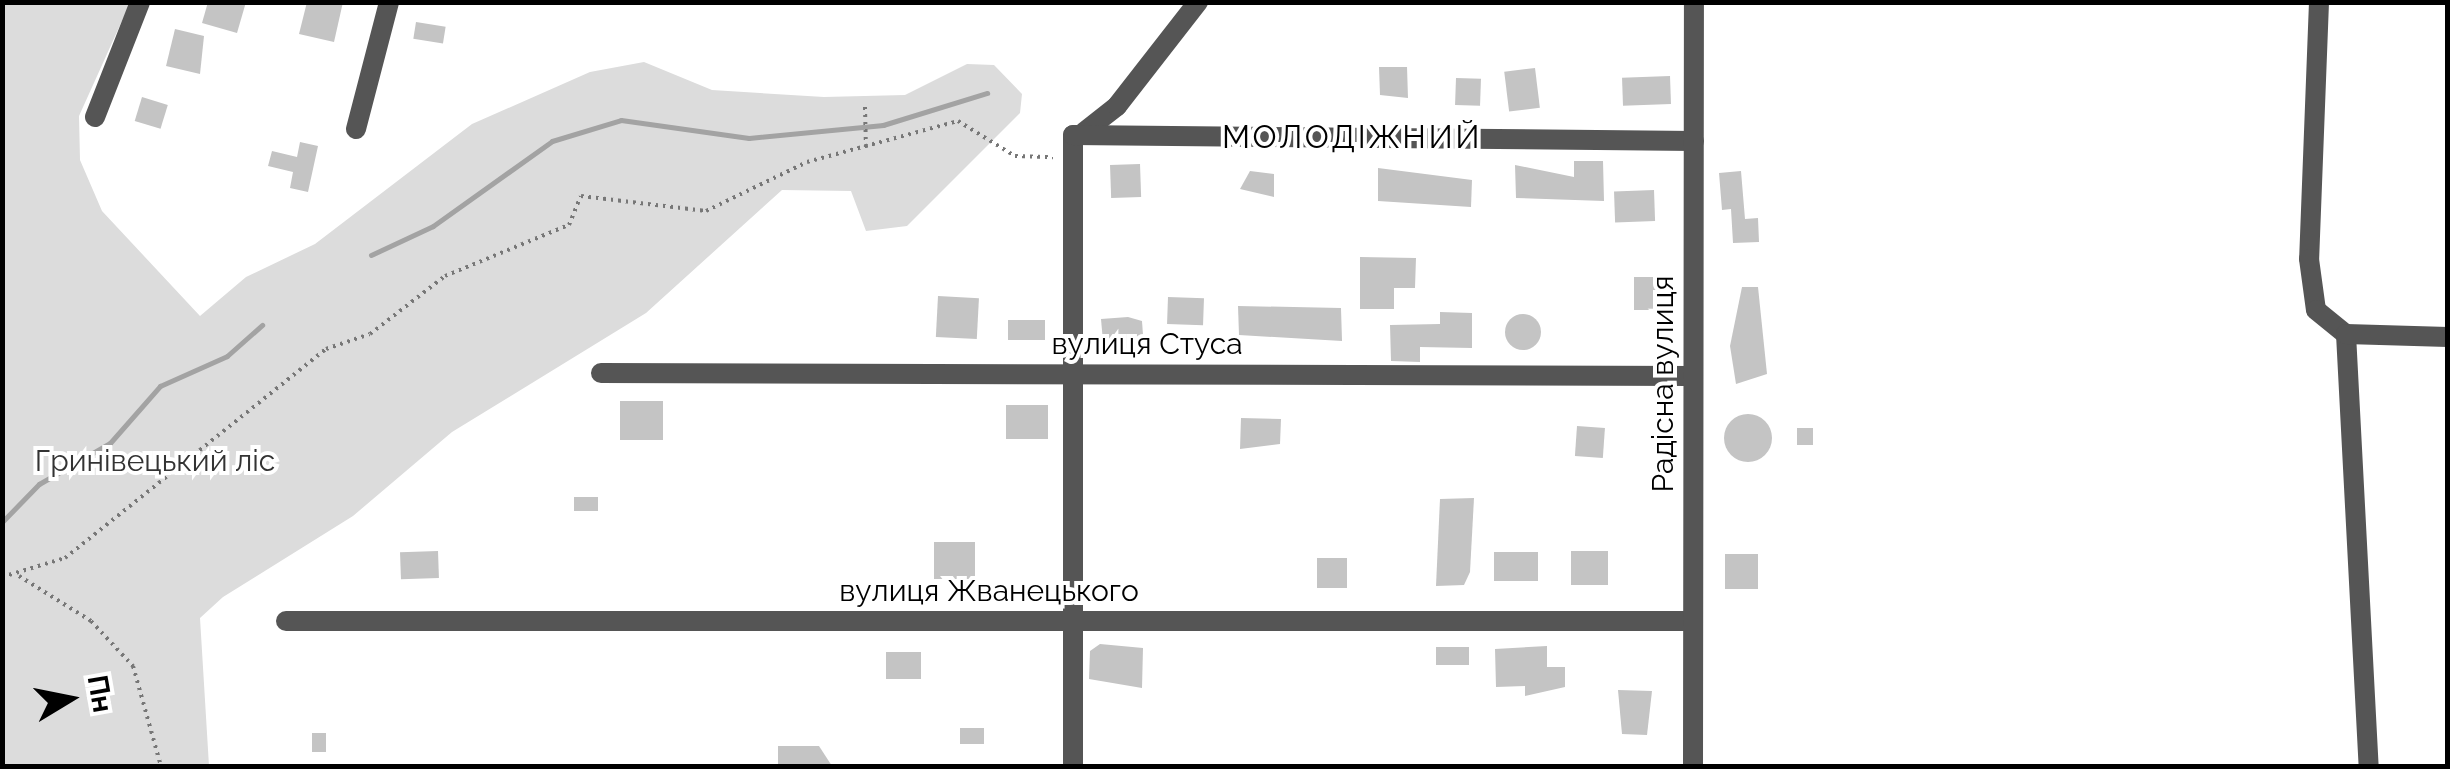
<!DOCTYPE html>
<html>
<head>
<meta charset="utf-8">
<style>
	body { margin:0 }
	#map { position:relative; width:2450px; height:769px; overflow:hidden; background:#fff; font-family:Raleway,sans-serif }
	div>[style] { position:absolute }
	.green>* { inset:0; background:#dcdcdc }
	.stream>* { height:5px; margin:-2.5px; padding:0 2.5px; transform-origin:2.5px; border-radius:2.5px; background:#a3a3a3 }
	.building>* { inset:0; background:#c4c4c4; transform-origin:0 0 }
	.round { border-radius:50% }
	.path>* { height:4px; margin-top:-2px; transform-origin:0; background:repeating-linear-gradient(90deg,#777 0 2.5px,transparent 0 7.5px) }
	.street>* { height:20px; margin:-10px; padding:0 10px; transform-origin:10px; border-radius:10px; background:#555 }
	span { translate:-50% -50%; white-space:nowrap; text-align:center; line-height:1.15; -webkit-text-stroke:8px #fff; paint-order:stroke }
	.street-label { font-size:30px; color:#000 }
	.park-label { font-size:30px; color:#333 }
	.neighbourhood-label { font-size:32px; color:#000; letter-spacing:2.5px }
	.frame { position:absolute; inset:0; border:5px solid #000; pointer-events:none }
	.north { position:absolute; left:20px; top:649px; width:100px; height:100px; -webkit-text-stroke:8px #fff; paint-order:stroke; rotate:80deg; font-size:28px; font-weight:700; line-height:40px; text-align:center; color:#000 }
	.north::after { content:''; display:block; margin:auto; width:35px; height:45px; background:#000; clip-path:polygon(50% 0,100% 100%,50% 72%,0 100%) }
</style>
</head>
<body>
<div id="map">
	<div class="green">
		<div style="clip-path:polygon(2px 3px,130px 3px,79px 116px,80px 160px,102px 211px,200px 316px,246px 277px,315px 244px,472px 124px,590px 72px,644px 62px,712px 90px,824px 97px,905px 95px,967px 64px,994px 65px,1022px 94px,1020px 113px,907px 226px,866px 231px,851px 191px,782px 190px,646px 313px,452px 432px,353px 516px,223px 597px,200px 618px,209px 766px,3px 766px)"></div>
	</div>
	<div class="stream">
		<div style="left:371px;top:255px;width:68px;rotate:-25.1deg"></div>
		<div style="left:433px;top:226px;width:146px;rotate:-35.5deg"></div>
		<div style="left:552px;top:141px;width:72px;rotate:-16.9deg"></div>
		<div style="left:621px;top:120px;width:129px;rotate:8deg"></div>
		<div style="left:749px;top:138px;width:135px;rotate:-5.5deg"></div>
		<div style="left:883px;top:125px;width:109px;rotate:-17.1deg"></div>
		<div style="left:2px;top:522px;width:53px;rotate:-45.8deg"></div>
		<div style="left:39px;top:484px;width:82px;rotate:-30deg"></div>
		<div style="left:110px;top:443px;width:76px;rotate:-48.7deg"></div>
		<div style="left:160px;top:386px;width:73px;rotate:-24.1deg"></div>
		<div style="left:227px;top:356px;width:47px;rotate:-41.5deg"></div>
	</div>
	<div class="building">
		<div style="clip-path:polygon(208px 2px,246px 2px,237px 33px,202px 23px)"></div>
		<div style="clip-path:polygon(307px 2px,343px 2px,334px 42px,299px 34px)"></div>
		<div style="left:416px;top:22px;width:30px;height:17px;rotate:9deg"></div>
		<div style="clip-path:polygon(175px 29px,204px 36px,200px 74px,166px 66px)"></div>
		<div style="clip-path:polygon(1379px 67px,1407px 67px,1408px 98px,1380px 95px)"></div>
		<div style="left:1535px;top:68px;width:40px;height:31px;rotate:83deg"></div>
		<div style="left:1670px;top:76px;width:28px;height:48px;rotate:88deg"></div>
		<div style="left:1456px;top:78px;width:25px;height:27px;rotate:2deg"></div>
		<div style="left:142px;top:97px;width:27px;height:25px;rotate:17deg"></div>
		<div style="clip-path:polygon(300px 142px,318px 146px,308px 192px,290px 188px,293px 172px,268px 166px,272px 151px,297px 157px)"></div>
		<div style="clip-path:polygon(1574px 161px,1603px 161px,1604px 201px,1516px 198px,1515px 165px,1574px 177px)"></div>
		<div style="left:1140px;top:164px;width:33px;height:30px;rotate:88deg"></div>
		<div style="clip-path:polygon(1378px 168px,1472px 180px,1471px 207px,1378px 201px)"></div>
		<div style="clip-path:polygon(1250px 171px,1274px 174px,1274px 197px,1240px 189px)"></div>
		<div style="clip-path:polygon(1741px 171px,1745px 219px,1758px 218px,1759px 242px,1733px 243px,1731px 209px,1722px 210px,1719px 173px)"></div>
		<div style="left:1654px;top:190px;width:31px;height:40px;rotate:88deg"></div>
		<div style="clip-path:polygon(1360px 257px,1416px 258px,1415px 288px,1394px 288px,1394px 309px,1360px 309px)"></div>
		<div style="left:1634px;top:277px;width:34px;height:33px"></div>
		<div style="clip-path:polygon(1742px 287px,1758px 287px,1767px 374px,1736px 384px,1730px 346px)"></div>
		<div style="left:938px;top:296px;width:41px;height:41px;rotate:3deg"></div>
		<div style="left:1168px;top:297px;width:36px;height:27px;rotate:2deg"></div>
		<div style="clip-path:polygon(1238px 306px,1341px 308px,1342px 341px,1239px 335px)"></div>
		<div style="clip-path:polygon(1440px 312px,1472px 313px,1472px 348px,1420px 347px,1420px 362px,1391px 361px,1390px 325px,1440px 324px)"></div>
		<div class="round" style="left:1505px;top:314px;width:36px;height:36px"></div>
		<div style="clip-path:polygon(1128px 317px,1142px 321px,1144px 349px,1104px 353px,1101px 319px)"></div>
		<div style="left:1008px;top:320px;width:37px;height:20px"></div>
		<div style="left:620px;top:401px;width:43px;height:39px"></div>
		<div style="left:1006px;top:405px;width:42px;height:34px"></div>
		<div class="round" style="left:1724px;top:414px;width:48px;height:48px"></div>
		<div style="clip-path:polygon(1241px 418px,1281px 419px,1280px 444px,1240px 449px)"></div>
		<div style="left:1577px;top:426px;width:28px;height:30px;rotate:4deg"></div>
		<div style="left:1797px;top:428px;width:16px;height:17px"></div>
		<div style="left:574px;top:497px;width:24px;height:14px"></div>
		<div style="clip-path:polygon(1474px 498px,1470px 572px,1464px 585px,1436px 586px,1440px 499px)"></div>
		<div style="left:934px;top:542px;width:41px;height:37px"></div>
		<div style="left:438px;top:551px;width:27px;height:38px;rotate:88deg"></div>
		<div style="left:1571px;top:551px;width:37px;height:34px"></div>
		<div style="left:1494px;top:552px;width:44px;height:29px"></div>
		<div style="left:1725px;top:554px;width:33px;height:35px"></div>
		<div style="left:1317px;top:558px;width:30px;height:30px"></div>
		<div style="clip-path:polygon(1100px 644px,1143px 648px,1142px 688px,1089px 679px,1090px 651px)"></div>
		<div style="clip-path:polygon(1547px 646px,1547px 667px,1565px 667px,1565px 687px,1525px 696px,1525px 686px,1496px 687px,1495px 649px)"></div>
		<div style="left:1436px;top:647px;width:33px;height:18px"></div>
		<div style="left:886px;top:652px;width:35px;height:27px"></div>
		<div style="clip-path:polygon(1618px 690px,1652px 691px,1647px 735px,1622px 734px)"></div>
		<div style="left:960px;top:728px;width:24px;height:16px"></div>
		<div style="left:312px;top:733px;width:14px;height:19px"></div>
		<div style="clip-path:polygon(778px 746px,819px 746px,832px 766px,778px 766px)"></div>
	</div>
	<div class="path">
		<div style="left:865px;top:107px;width:43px;rotate:88.7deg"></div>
		<div style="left:19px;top:576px;width:85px;rotate:32deg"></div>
		<div style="left:91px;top:621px;width:62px;rotate:47deg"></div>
		<div style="left:133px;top:666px;width:104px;rotate:74.4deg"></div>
		<div style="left:2px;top:577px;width:66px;rotate:-16.8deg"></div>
		<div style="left:65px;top:558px;width:334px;rotate:-38.7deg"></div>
		<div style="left:326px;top:349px;width:46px;rotate:-18.8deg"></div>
		<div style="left:370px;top:334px;width:95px;rotate:-37.7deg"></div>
		<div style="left:445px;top:276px;width:134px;rotate:-22.4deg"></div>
		<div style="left:569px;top:225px;width:31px;rotate:-68deg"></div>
		<div style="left:581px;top:196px;width:126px;rotate:6.8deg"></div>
		<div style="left:706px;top:211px;width:112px;rotate:-25.9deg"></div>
		<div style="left:807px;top:162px;width:156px;rotate:-15.2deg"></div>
		<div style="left:958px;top:121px;width:67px;rotate:31.6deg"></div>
		<div style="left:1015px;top:156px;width:38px;rotate:2deg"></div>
	</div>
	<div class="street">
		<div style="left:2319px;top:2px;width:257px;rotate:92.2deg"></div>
		<div style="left:2309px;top:259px;width:51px;rotate:82.2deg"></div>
		<div style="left:2316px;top:310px;width:38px;rotate:39deg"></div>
		<div style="left:2346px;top:334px;width:433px;rotate:87deg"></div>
		<div style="left:95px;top:117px;width:123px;rotate:-68.6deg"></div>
		<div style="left:356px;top:129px;width:131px;rotate:-75.4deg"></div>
		<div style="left:1084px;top:132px;width:42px;rotate:-38.2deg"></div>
		<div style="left:1117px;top:106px;width:132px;rotate:-52.1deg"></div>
		<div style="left:2346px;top:334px;width:102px;rotate:1.7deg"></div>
		<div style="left:601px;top:373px;width:1092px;rotate:0.16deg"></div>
		<div style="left:286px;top:621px;width:1407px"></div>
		<div style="left:1073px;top:766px;width:631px;rotate:-90deg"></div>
		<div style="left:1073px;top:135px;width:621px;rotate:0.55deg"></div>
		<div style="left:1693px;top:766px;width:764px;rotate:-89.93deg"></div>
	</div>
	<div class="street-label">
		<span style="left:1147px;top:344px">вулиця Стуса</span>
		<span style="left:1663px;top:384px;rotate:-90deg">Радісна вулиця</span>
		<span style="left:989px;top:591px">вулиця Жванецького</span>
	</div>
	<div class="park-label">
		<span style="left:155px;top:461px">Гринівецький ліс</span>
	</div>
	<div class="neighbourhood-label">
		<span style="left:1352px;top:137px">МОЛОДІЖНИЙ</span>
	</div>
	<div class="frame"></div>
	<div class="north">Пн</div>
</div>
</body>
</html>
